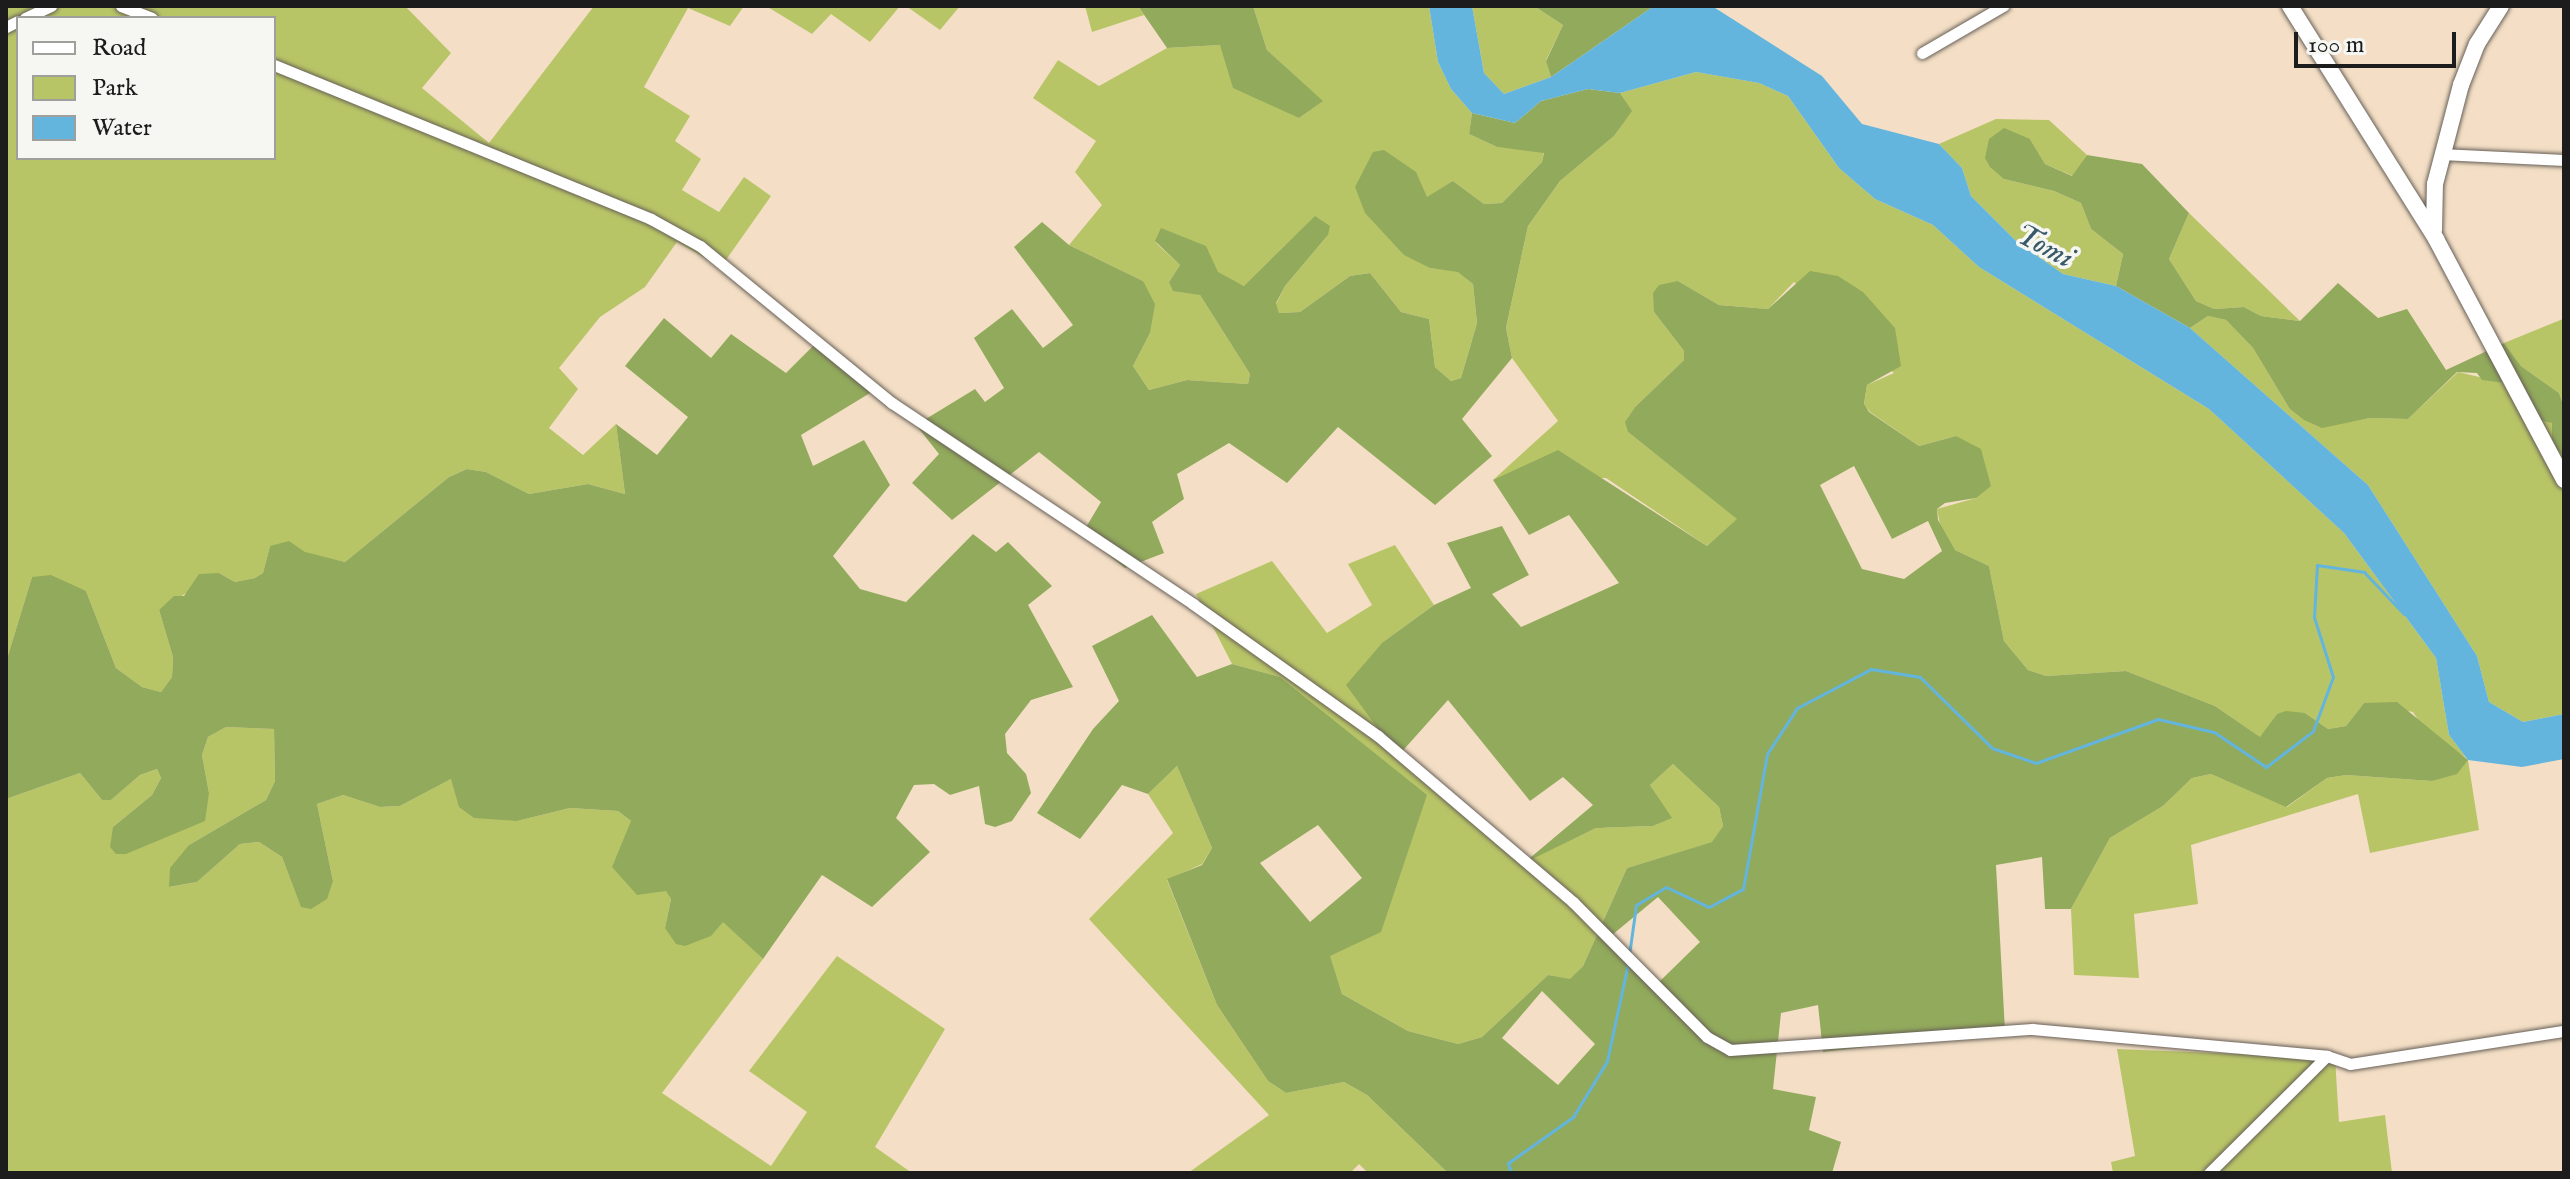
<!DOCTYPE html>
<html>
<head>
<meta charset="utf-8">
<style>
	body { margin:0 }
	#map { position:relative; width:2570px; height:1179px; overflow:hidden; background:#f4dfc6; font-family:"IM FELL English",serif }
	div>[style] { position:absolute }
	.green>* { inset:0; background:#b8c567 }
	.forest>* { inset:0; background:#92aa5c }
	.water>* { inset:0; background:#63b5de }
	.stream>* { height:3px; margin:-1.5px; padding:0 1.5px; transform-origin:1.5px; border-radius:1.5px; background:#63b5de }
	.roads { filter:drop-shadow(0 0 2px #686058) drop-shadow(0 0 2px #686058) }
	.minor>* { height:11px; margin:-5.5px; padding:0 5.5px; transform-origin:5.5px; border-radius:5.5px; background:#fff }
	.primary>* { height:16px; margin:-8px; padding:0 8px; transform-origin:8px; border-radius:8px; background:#fff }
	span { translate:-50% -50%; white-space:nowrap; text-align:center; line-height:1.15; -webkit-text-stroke:7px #f6f6f2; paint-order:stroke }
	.water-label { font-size:30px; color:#38596a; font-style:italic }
	.frame { position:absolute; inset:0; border:8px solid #1c1c1c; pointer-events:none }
	.legend { position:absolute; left:16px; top:16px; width:260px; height:144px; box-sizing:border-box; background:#f6f6f2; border:2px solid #9f9f9c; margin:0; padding:10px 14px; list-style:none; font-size:24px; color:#1c1c1c }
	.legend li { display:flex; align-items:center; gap:16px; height:40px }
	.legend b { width:40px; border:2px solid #9f9f9c }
	.scale { position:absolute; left:2294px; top:32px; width:162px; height:36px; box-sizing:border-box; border:4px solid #1c1c1c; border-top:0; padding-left:10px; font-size:24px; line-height:28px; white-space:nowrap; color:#1c1c1c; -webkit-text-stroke:6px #f6f6f2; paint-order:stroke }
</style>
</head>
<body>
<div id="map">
	<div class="green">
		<div style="clip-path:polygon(evenodd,6px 6px,405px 6px,451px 53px,422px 88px,489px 143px,594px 6px,744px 6px,730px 26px,688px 8px,644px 87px,690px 116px,675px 141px,701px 159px,682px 190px,719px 212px,744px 177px,771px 196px,721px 267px,677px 242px,645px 287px,600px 317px,559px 368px,578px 389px,549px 428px,583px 455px,616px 424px,625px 494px,588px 484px,529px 494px,486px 472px,467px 469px,449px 477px,345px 562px,270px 546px,263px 573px,255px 578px,235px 582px,219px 573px,159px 610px,173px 657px,172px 677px,161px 692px,142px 687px,116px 668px,86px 591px,32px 577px,6px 662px,6px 6px,18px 18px,274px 18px,274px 158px,18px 158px,18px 18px)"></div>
		<div style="clip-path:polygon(766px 6px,900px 6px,870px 42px,831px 14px,812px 34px)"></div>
		<div style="clip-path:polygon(906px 6px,960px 6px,940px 30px)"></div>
		<div style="clip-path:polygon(1085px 6px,1138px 6px,1144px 15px,1092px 32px)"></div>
		<div style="clip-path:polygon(1253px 6px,1429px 6px,1438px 62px,1451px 89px,1472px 113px,1469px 134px,1497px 147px,1544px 152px,1542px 162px,1502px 203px,1484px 204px,1453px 181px,1430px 268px,1458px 271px,1473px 284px,1477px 323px,1461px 378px,1451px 381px,1435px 367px,1429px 319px,1401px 312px,1370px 273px,1350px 276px,1300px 312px,1279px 313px,1276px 304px,1285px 286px,1328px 235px,1244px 286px,1155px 242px,1180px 265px,1169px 282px,1200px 295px,1250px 374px,1248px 384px,1187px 380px,1149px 390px,1133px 366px,1150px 333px,1143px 281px,1069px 245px,1102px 205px,1075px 172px,1096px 141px,1033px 98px,1058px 60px,1099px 86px,1167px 48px,1220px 45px,1299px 118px,1322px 101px,1267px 50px)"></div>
		<div style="clip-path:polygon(1472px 6px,1534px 6px,1563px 25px,1546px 60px,1551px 77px,1504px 94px,1484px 73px)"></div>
		<div style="clip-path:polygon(1696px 72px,1759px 83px,1788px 96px,1839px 168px,1875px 199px,1933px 225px,1979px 267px,2209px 409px,2344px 533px,2436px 658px,2449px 735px,2468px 760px,2479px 830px,2370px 853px,2358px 794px,2191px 845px,2198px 904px,2134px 914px,2139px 978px,2074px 975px,2071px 909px,2110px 838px,2163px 806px,2192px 778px,2211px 774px,2287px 807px,2327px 778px,2346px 775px,2432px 781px,2468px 759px,2424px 729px,2413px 712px,2364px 703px,2346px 726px,2328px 729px,2305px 713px,2277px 714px,2261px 738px,2215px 706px,2126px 671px,2046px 676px,2028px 670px,2004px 641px,1989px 566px,1955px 550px,1942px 535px,1937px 509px,1976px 498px,1956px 436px,1919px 446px,1870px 412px,1864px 405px,1867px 385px,1894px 373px,1794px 282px,1768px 309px,1719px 305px,1678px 281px,1654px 312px,1684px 351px,1684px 360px,1636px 406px,1628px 432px,1738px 519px,1707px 546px,1606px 478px,1493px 480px,1558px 421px,1512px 358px,1506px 328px,1528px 226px,1560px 181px,1614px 136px,1631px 111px,1620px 93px)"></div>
		<div style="clip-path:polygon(1996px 119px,2049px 120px,2087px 155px,2073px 176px,2045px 164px,2030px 139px,2004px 179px,2054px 191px,2081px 203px,2091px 229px,2123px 254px,2116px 286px,2063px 274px,2016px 241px,1971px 196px,1962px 168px,1939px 144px)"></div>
		<div style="clip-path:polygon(2189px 213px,2300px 321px,2261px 316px,2244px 307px,2214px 309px,2196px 301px,2169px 259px)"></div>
		<div style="clip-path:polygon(2208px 316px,2226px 320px,2253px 348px,2289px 408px,2322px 427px,2370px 418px,2408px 419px,2458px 372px,2505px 383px,2552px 423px,2552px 444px,2564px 457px,2564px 714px,2523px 722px,2489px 702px,2477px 656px,2368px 485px,2190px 328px)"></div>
		<div style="clip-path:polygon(2563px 319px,2564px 320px,2564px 407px,2559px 393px,2521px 366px,2504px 343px)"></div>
		<div style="clip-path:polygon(1395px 545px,1434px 605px,1383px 642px,1398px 756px,1524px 862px,1596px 828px,1653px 826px,1671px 818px,1650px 785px,1673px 764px,1719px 807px,1723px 826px,1713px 842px,1627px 868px,1583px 966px,1570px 980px,1548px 975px,1482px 1037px,1458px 1044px,1408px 1031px,1342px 994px,1329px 956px,1426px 795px,1280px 677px,1232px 664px,1196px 594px,1272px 561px,1327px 633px,1372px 605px,1348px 564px)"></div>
		<div style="clip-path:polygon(226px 727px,274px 729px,275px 781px,266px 800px,189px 845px,170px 887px,197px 882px,240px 844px,259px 842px,282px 857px,301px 906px,333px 881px,317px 804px,343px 795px,380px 807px,400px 806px,451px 779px,517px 821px,570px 808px,618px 811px,631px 821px,671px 899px,665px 928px,723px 921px,763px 959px,662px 1093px,771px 1166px,807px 1112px,749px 1071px,837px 956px,945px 1029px,875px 1147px,912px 1173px,6px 1173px,6px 799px,80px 773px,102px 800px,111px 800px,140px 775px,157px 769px,161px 778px,152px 795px,113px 827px,209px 793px,202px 755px,208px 737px)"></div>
		<div style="clip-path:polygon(1177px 766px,1212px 848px,1202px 864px,1167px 880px,1217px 1005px,1268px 1081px,1286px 1093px,1344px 1082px,1367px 1095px,1448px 1173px,1368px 1173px,1359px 1164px,1350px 1173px,1188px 1173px,1269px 1115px,1089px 919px,1173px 833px,1148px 794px)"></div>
		<div style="clip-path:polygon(2117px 1049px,2335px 1058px,2339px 1122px,2385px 1115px,2392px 1173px,2113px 1173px,2111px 1162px,2135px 1156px)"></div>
	</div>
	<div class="forest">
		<div style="clip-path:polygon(1138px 6px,1253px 6px,1267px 50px,1323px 101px,1299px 118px,1233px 88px,1220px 45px,1167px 48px)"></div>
		<div style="clip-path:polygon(1534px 6px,1654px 6px,1551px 77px,1546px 61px,1563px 25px)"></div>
		<div style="clip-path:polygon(1588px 89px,1620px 93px,1632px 111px,1614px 136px,1560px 181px,1528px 226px,1506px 328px,1512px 358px,1462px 419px,1492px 456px,1435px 505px,1338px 427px,1287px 483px,1229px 443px,1177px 474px,1184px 499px,1152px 522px,1164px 553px,1125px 568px,1082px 534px,1101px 502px,1039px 452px,952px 520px,912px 483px,939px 454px,916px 425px,975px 389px,985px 402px,1004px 388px,974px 338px,1012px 309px,1043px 348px,1073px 325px,1014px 247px,1042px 222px,1069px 245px,1143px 281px,1155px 304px,1150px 333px,1133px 366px,1149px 390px,1187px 380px,1248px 384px,1250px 374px,1200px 295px,1173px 291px,1169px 282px,1180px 265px,1155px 241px,1161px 228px,1206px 246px,1218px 272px,1244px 286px,1315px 216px,1330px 226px,1328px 235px,1285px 286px,1276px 303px,1279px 313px,1300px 312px,1350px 276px,1370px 273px,1401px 312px,1429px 319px,1435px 367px,1451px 381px,1461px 378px,1477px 323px,1473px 284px,1458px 272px,1430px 268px,1404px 255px,1365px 213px,1355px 187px,1373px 152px,1384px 150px,1416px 172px,1427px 197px,1453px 181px,1484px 204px,1502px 203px,1542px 162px,1544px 153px,1497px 147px,1469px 134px,1472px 113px,1515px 123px,1541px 101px)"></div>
		<div style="clip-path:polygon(2004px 128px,2030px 139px,2045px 164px,2072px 176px,2087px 155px,2142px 164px,2189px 213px,2169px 259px,2196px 301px,2214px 309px,2244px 307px,2261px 316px,2300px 321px,2338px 283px,2378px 318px,2407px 309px,2446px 370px,2504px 343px,2521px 366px,2559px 393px,2564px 407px,2564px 457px,2552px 444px,2552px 423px,2525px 416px,2505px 383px,2482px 380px,2477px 373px,2457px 372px,2408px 419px,2370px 418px,2322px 428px,2304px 420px,2289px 408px,2253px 348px,2226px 320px,2208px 316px,2190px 328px,2116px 286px,2123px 254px,2091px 229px,2081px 203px,2054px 191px,2004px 179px,1990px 167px,1985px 158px,1989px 139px)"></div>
		<div style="clip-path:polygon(evenodd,1810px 271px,1838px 276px,1863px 292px,1895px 328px,1901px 366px,1867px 385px,1864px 404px,1869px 412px,1919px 446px,1956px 436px,1981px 449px,1991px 486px,1976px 498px,1945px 503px,1937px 509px,1938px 520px,1955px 550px,1989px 566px,2004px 641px,2028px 670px,2046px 676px,2126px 671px,2215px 706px,2260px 737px,2277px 714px,2286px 711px,2305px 713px,2328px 729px,2346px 726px,2364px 703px,2397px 702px,2468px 760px,2457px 774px,2432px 781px,2346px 775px,2327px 778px,2286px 807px,2211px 774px,2192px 778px,2163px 806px,2110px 838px,2071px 909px,2045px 909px,2042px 857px,1996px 865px,2005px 1031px,1823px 1052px,1818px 1005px,1781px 1013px,1773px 1089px,1816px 1097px,1809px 1130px,1841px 1142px,1832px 1173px,1448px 1173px,1367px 1095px,1344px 1082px,1286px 1093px,1268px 1081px,1217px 1005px,1167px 879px,1202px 865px,1212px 848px,1177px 766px,1148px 794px,1122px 785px,1080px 839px,1037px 813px,1093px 729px,1119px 701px,1092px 646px,1152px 615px,1197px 677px,1232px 664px,1280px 677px,1427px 795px,1381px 932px,1330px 956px,1342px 994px,1408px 1031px,1458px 1044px,1482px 1037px,1548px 975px,1570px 979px,1583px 966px,1627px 868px,1712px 842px,1723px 826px,1719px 807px,1673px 764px,1650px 785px,1672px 818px,1653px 826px,1596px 828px,1524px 863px,1593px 805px,1563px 777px,1530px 801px,1448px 700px,1398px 756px,1346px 685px,1383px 642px,1434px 605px,1471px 588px,1447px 543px,1502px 526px,1529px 575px,1492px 594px,1521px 627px,1619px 583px,1569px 515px,1529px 535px,1493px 480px,1558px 450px,1707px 546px,1737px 519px,1628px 432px,1625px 422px,1636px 406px,1684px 360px,1684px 351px,1654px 312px,1653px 293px,1659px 285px,1678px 281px,1719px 305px,1768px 309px,1810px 271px,1854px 466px,1892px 539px,1928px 521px,1942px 551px,1904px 579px,1862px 569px,1820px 485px,1854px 466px,1810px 271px,1318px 825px,1362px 878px,1310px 922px,1260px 863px,1318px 825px,1810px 271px,1658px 897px,1700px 942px,1657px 984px,1612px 935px,1658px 897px,1810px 271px,1542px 991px,1595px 1044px,1558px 1085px,1502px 1038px,1542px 991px)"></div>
		<div style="clip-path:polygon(664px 318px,711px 358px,731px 334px,786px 373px,819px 340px,875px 390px,801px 435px,813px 466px,864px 440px,890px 485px,833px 556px,860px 589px,906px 602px,973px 534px,996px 552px,1008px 542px,1052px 586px,1028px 605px,1073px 687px,1031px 700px,1005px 734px,1007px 753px,1026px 774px,1031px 793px,1012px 821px,995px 827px,985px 824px,979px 786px,950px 795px,934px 784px,914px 785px,896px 818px,930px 852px,872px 907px,822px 875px,763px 959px,723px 922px,711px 936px,685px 946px,676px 944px,665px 928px,671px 899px,666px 891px,637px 895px,612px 867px,631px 821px,618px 811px,570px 808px,517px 821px,474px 818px,459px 807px,451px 779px,400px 806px,380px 807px,343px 795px,317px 804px,333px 881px,327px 899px,311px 909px,301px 907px,282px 857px,259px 842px,240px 844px,197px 882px,169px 887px,170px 868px,189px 845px,266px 800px,275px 781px,274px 729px,226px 727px,208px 737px,202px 755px,209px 793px,205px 821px,126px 854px,116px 854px,110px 847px,113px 827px,152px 795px,161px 778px,157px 769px,140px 775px,111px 800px,102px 800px,80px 773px,6px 799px,6px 662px,32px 577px,51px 575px,86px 591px,116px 668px,142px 687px,161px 692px,172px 677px,173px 657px,159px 610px,174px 596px,184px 596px,199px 574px,219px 573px,235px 582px,255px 578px,263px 573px,270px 546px,289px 541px,305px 552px,345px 562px,449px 477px,467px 469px,486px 472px,529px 494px,588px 484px,625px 494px,616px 424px,657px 455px,688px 417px,625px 366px)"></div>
	</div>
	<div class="water">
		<div style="clip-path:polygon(1429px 6px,1472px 6px,1484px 73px,1504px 94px,1551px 77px,1654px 6px,1712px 6px,1822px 76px,1862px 124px,1939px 144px,1962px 168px,1971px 196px,2016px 241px,2063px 274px,2116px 286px,2190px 328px,2368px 485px,2477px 656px,2489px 702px,2523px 722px,2564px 714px,2564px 759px,2522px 767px,2468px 760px,2449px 735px,2436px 658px,2344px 533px,2209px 409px,1979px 267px,1933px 225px,1875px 199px,1839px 168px,1788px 96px,1759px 83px,1696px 72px,1620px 93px,1588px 89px,1541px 101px,1515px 123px,1472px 113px,1451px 89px,1438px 62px)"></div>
	</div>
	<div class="stream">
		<div style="left:1629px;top:955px;width:50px;rotate:-82deg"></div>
		<div style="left:1636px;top:905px;width:35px;rotate:-31deg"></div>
		<div style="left:1666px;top:887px;width:47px;rotate:24.9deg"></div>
		<div style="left:1709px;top:907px;width:38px;rotate:-28deg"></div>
		<div style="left:1743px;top:889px;width:137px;rotate:-79.9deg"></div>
		<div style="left:1767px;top:754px;width:55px;rotate:-56.9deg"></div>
		<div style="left:1797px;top:708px;width:84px;rotate:-27.8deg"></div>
		<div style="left:1871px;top:669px;width:50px;rotate:9.3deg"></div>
		<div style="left:1920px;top:677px;width:101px;rotate:44.6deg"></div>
		<div style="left:1992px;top:748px;width:46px;rotate:18.8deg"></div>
		<div style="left:2036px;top:763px;width:130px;rotate:-19.8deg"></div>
		<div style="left:2158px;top:719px;width:57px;rotate:13.1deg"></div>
		<div style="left:2214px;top:732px;width:63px;rotate:33.9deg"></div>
		<div style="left:2266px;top:767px;width:59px;rotate:-37.5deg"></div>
		<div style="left:2313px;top:731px;width:58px;rotate:-69.7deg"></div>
		<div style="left:2333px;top:677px;width:63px;rotate:-107.6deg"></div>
		<div style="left:2314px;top:617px;width:52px;rotate:-86.7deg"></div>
		<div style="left:2317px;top:565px;width:48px;rotate:8.5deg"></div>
		<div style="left:2364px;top:572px;width:58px;rotate:46.4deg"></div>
		<div style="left:1511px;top:1173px;width:10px;rotate:-107deg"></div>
		<div style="left:1508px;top:1163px;width:80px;rotate:-35.3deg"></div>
		<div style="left:1573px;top:1117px;width:66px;rotate:-58.7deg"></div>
		<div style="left:1607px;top:1061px;width:100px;rotate:-77.9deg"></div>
	</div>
	<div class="roads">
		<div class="minor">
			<div style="left:121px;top:6px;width:33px;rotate:21deg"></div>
			<div style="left:25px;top:18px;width:29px;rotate:-25deg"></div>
			<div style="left:6px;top:27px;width:13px;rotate:-27deg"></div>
			<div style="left:1922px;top:53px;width:94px;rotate:-30.1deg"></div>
			<div style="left:274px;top:65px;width:407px;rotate:22.2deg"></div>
			<div style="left:651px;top:219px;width:56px;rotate:28.9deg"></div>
			<div style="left:700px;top:246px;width:248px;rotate:39.3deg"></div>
			<div style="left:892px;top:403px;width:362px;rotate:33.7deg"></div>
			<div style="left:1193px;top:604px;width:227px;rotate:35.5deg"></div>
			<div style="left:1378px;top:736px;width:256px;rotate:40.4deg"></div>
			<div style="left:1573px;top:902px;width:190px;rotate:45.2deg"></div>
			<div style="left:1707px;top:1037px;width:26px;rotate:29deg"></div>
			<div style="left:1730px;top:1050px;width:303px;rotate:-4deg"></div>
			<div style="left:2032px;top:1029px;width:296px;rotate:5.2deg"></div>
			<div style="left:2327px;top:1056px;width:24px;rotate:19deg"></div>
			<div style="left:2350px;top:1064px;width:217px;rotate:-8.8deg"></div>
			<div style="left:2441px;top:154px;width:123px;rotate:2.8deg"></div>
			<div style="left:2209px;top:1173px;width:166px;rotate:-44.8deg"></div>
		</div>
		<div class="primary">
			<div style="left:2290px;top:6px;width:275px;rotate:57.9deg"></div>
			<div style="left:2436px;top:239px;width:273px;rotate:62deg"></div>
			<div style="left:2434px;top:230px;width:46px;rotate:-88.8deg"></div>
			<div style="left:2435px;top:184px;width:102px;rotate:-75.3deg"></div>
			<div style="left:2461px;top:85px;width:44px;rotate:-68.7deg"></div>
			<div style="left:2477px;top:44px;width:45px;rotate:-57.7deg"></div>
		</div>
	</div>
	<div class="water-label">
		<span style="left:2044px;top:247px;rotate:28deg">Tomi</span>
	</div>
	<div class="frame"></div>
	<ul class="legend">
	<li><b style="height:10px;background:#fff"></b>Road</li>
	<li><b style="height:22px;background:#b8c567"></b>Park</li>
	<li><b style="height:22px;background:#63b5de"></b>Water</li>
	</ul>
	<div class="scale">100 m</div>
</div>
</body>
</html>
